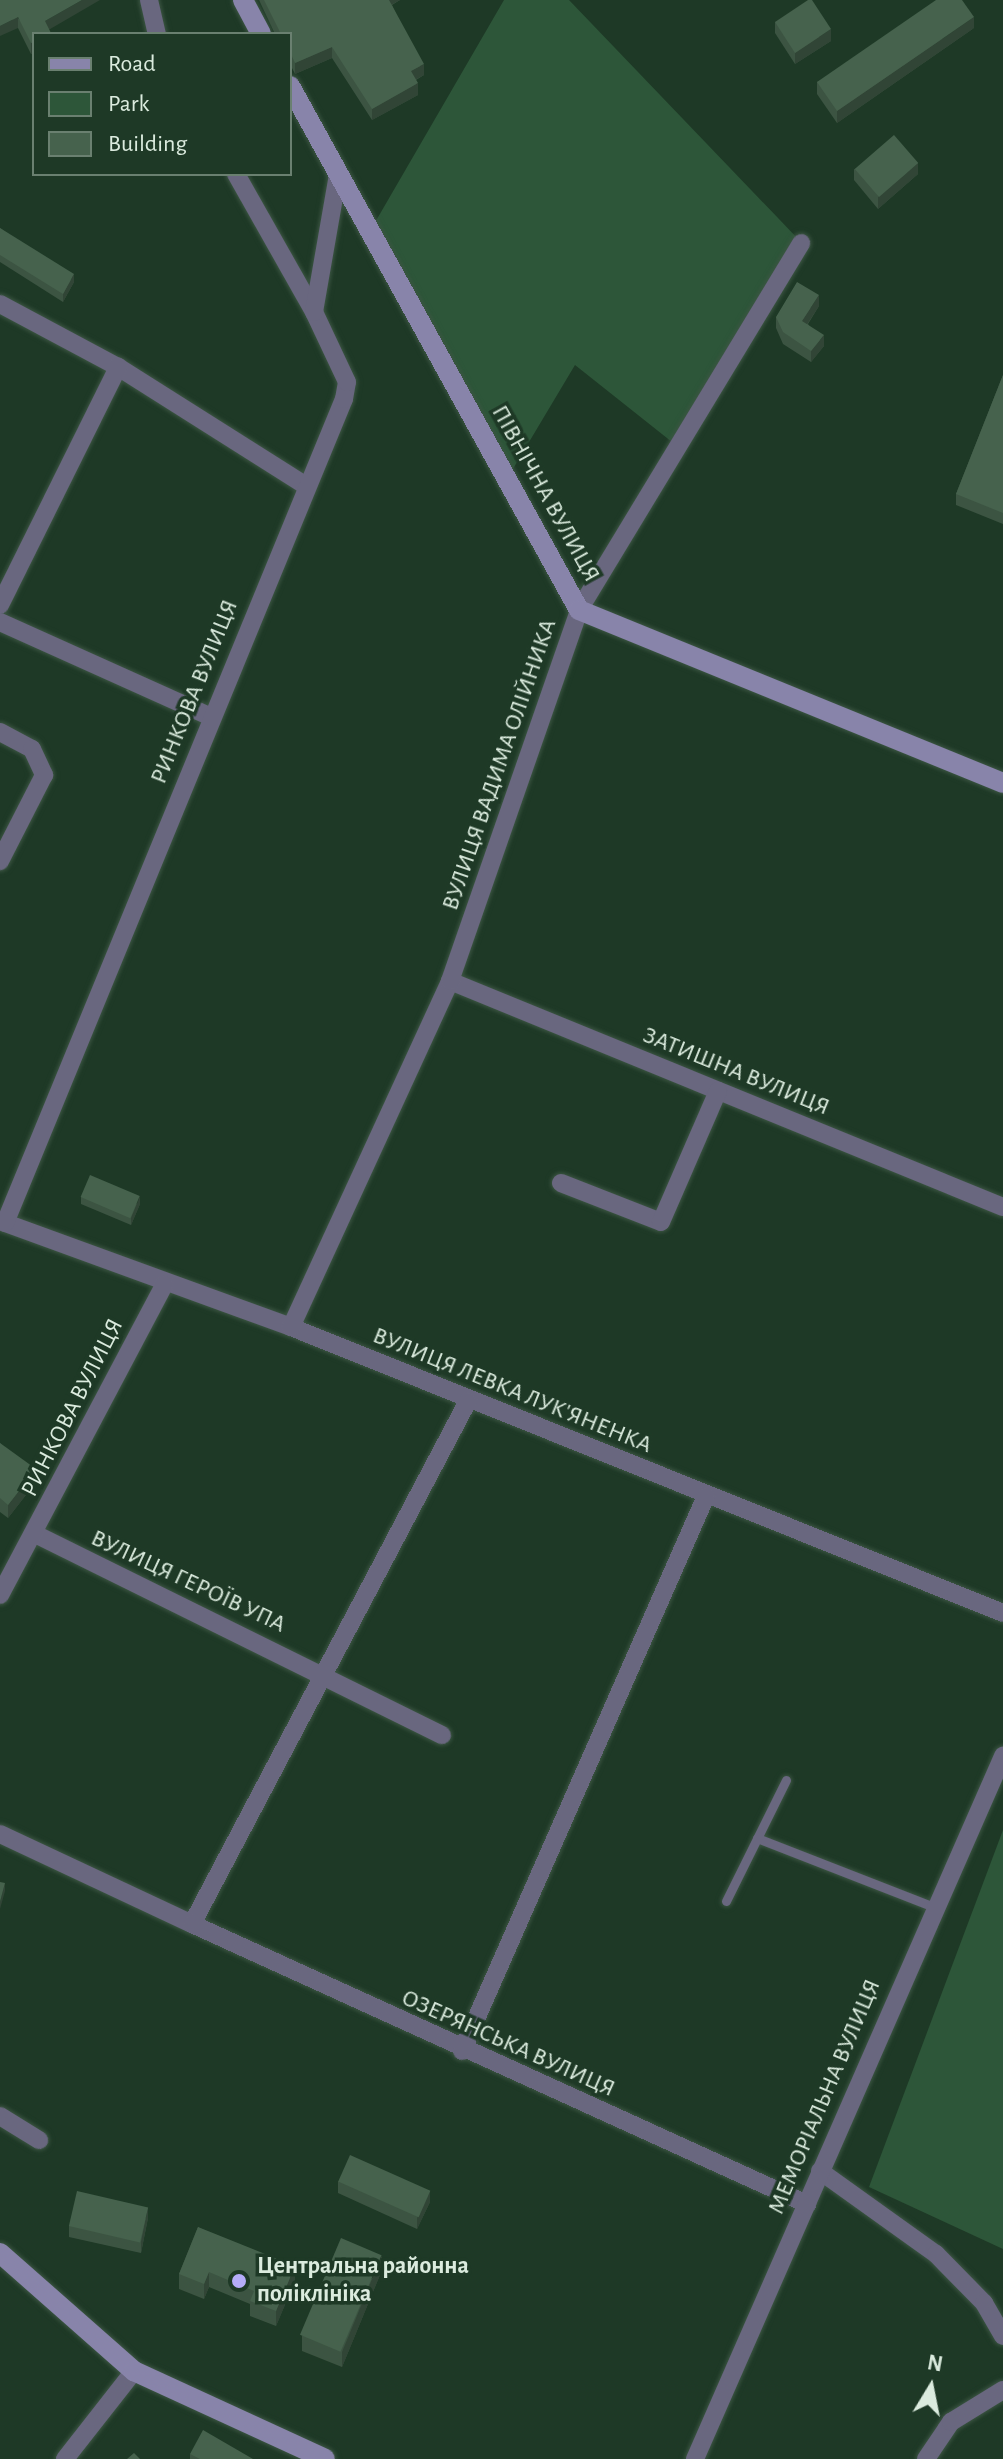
<!DOCTYPE html>
<html>
<head>
<meta charset="utf-8">
<style>
	body { margin:0 }
	#map { position:relative; width:1003px; height:2459px; overflow:hidden; background:#1e3926; font-family:"Alegreya Sans",sans-serif }
	div>[style] { position:absolute }
	.green>* { inset:0; background:#2d5639 }
	.roads { filter:drop-shadow(0 0 2px #3c5543) drop-shadow(0 0 2px #3c5543) }
	.lane>* { height:9px; margin:-4.5px; padding:0 4.5px; transform-origin:4.5px; border-radius:4.5px; background:#69677f }
	.street>* { height:18px; margin:-9px; padding:0 9px; transform-origin:9px; border-radius:9px; background:#69677f }
	.secondary>* { height:20px; margin:-10px; padding:0 10px; transform-origin:10px; border-radius:10px; background:#8884aa }
	.wall>* { inset:0; background:#3c5442 }
	.shaded-wall>* { inset:0; background:#314536 }
	.building>* { inset:0; background:#46624d; transform-origin:0 0 }
	.dots>* { width:22px; height:22px; translate:-50% -50%; box-sizing:border-box; border:4px solid #1e3926; border-radius:50% }
	span { translate:-50% -50%; white-space:nowrap; text-align:center; line-height:1.15; -webkit-text-stroke:7px #1e3926; paint-order:stroke }
	.street-label { font-size:24px; color:#dbebde }
	.poi-label { font-size:24px; color:#dbebde; font-weight:700 }
	.left { translate:0 -50%; text-align:left }
	.legend { position:absolute; left:32px; top:32px; width:260px; height:144px; box-sizing:border-box; background:#1e3926; border:2px solid #6a8070; margin:0; padding:10px 14px; list-style:none; font-size:24px; color:#dbebde }
	.legend li { display:flex; align-items:center; gap:16px; height:40px }
	.legend b { width:40px; border:2px solid #6a8070 }
	.north { position:absolute; left:891px; top:2347px; width:80px; height:80px; -webkit-text-stroke:6px #1e3926; paint-order:stroke; rotate:10deg; font-size:22px; font-weight:700; line-height:32px; text-align:center; color:#dbebde }
	.north::after { content:''; display:block; margin:auto; width:28px; height:36px; background:#dbebde; clip-path:polygon(50% 0,100% 100%,50% 72%,0 100%) }
</style>
</head>
<body>
<div id="map">
	<div class="green">
		<div style="clip-path:polygon(504px 0,569px 0,800px 241px,677px 446px,575px 365px,507px 479px,370px 231px)"></div>
		<div style="clip-path:polygon(1003px 1830px,1003px 2249px,869px 2187px)"></div>
	</div>
	<div class="roads">
		<div class="lane">
			<div style="left:757px;top:1838px;width:190px;rotate:21.3deg"></div>
			<div style="left:726px;top:1901px;width:135px;rotate:-63.6deg"></div>
		</div>
		<div class="street">
			<div style="left:149px;top:0;width:35px;rotate:77deg"></div>
			<div style="left:236px;top:174px;width:159px;rotate:60.5deg"></div>
			<div style="left:0;top:304px;width:134px;rotate:28.1deg"></div>
			<div style="left:118px;top:367px;width:221px;rotate:32.3deg"></div>
			<div style="left:0;top:605px;width:266px;rotate:-63.6deg"></div>
			<div style="left:0;top:622px;width:231px;rotate:24.2deg"></div>
			<div style="left:0;top:732px;width:36px;rotate:28deg"></div>
			<div style="left:32px;top:749px;width:29px;rotate:65deg"></div>
			<div style="left:44px;top:775px;width:97px;rotate:117.1deg"></div>
			<div style="left:450px;top:981px;width:597px;rotate:22.23deg"></div>
			<div style="left:561px;top:1183px;width:107px;rotate:21.3deg"></div>
			<div style="left:661px;top:1222px;width:143px;rotate:-66.5deg"></div>
			<div style="left:0;top:1221px;width:310px;rotate:20deg"></div>
			<div style="left:291px;top:1327px;width:767px;rotate:21.88deg"></div>
			<div style="left:5px;top:1223px;width:891px;rotate:-67.64deg"></div>
			<div style="left:344px;top:399px;width:17px;rotate:-80deg"></div>
			<div style="left:347px;top:382px;width:77px;rotate:-115.2deg"></div>
			<div style="left:314px;top:312px;width:140px;rotate:-80.1deg"></div>
			<div style="left:291px;top:1327px;width:381px;rotate:-65.3deg"></div>
			<div style="left:450px;top:981px;width:393px;rotate:-70.8deg"></div>
			<div style="left:579px;top:610px;width:429px;rotate:-58.8deg"></div>
			<div style="left:35px;top:1534px;width:454px;rotate:26.3deg"></div>
			<div style="left:0;top:1595px;width:351px;rotate:-62.1deg"></div>
			<div style="left:0;top:1834px;width:212px;rotate:25.1deg"></div>
			<div style="left:192px;top:1924px;width:591px;rotate:-62.18deg"></div>
			<div style="left:192px;top:1924px;width:676px;rotate:24.48deg"></div>
			<div style="left:462px;top:2051px;width:606px;rotate:-66.27deg"></div>
			<div style="left:0;top:2116px;width:46px;rotate:31.6deg"></div>
			<div style="left:820px;top:2171px;width:143px;rotate:35.6deg"></div>
			<div style="left:936px;top:2254px;width:69px;rotate:45.6deg"></div>
			<div style="left:984px;top:2303px;width:38px;rotate:60deg"></div>
			<div style="left:65px;top:2459px;width:112px;rotate:-51.9deg"></div>
			<div style="left:695px;top:2459px;width:768px;rotate:-66.34deg"></div>
			<div style="left:926px;top:2459px;width:45px;rotate:-56deg"></div>
			<div style="left:951px;top:2422px;width:61px;rotate:-31.6deg"></div>
		</div>
		<div class="secondary">
			<div style="left:243px;top:0;width:38px;rotate:62deg"></div>
			<div style="left:290px;top:86px;width:598px;rotate:61.12deg"></div>
			<div style="left:579px;top:610px;width:458px;rotate:22.2deg"></div>
			<div style="left:0;top:2253px;width:179px;rotate:41.4deg"></div>
			<div style="left:134px;top:2371px;width:210px;rotate:24.7deg"></div>
		</div>
	</div>
	<div class="wall">
		<div style="clip-path:polygon(0 0,34px 34px,34px 52px,31px 54px,18px 28px)"></div>
		<div style="clip-path:polygon(259px 0,400px 0,392px 5px,424px 75px,416px 80px,418px 95px,372px 120px,332px 58px,295px 74px,290px 64px,290px 34px,275px 34px)"></div>
		<div style="clip-path:polygon(775px 22px,831px 41px,795px 64px,775px 33px)"></div>
		<div style="clip-path:polygon(974px 28px,837px 123px,817px 94px,817px 82px)"></div>
		<div style="clip-path:polygon(854px 169px,918px 174px,878px 209px,854px 180px)"></div>
		<div style="clip-path:polygon(0 228px,74px 282px,63px 302px,0 262px)"></div>
		<div style="clip-path:polygon(819px 306px,808px 324px,824px 346px,811px 362px,783px 344px,776px 328px,776px 317px)"></div>
		<div style="clip-path:polygon(1003px 375px,1003px 524px,956px 505px,956px 494px)"></div>
		<div style="clip-path:polygon(81px 1197px,140px 1204px,131px 1225px,81px 1204px)"></div>
		<div style="clip-path:polygon(0 1443px,36px 1482px,8px 1518px,0 1512px)"></div>
		<div style="clip-path:polygon(338px 2181px,430px 2202px,417px 2229px,338px 2193px)"></div>
		<div style="clip-path:polygon(148px 2218px,141px 2253px,69px 2237px,69px 2226px)"></div>
		<div style="clip-path:polygon(198px 2227px,295px 2281px,276px 2326px,250px 2316px,250px 2304px,209px 2287px,204px 2299px,179px 2289px,179px 2274px)"></div>
		<div style="clip-path:polygon(382px 2270px,342px 2367px,302px 2351px,302px 2336px)"></div>
		<div style="clip-path:polygon(190px 2454px,253px 2459px,190px 2459px)"></div>
	</div>
	<div class="shaded-wall">
		<div style="clip-path:polygon(82px 0,100px 0,45px 32px,45px 21px)"></div>
		<div style="clip-path:polygon(387px 0,400px 0,387px 7px)"></div>
		<div style="clip-path:polygon(18px 17px,18px 28px,0 36px,0 26px)"></div>
		<div style="clip-path:polygon(974px 17px,974px 28px,837px 123px,837px 111px)"></div>
		<div style="clip-path:polygon(831px 29px,831px 41px,795px 64px,795px 53px)"></div>
		<div style="clip-path:polygon(34px 42px,34px 52px,31px 54px,31px 43px)"></div>
		<div style="clip-path:polygon(332px 47px,332px 58px,295px 74px,295px 63px)"></div>
		<div style="clip-path:polygon(424px 64px,424px 75px,411px 82px,411px 71px)"></div>
		<div style="clip-path:polygon(418px 83px,418px 95px,372px 120px,372px 109px)"></div>
		<div style="clip-path:polygon(918px 163px,918px 174px,878px 209px,878px 197px)"></div>
		<div style="clip-path:polygon(74px 274px,74px 282px,63px 302px,63px 294px)"></div>
		<div style="clip-path:polygon(819px 295px,819px 306px,802px 332px,802px 321px)"></div>
		<div style="clip-path:polygon(824px 335px,824px 346px,811px 362px,811px 351px)"></div>
		<div style="clip-path:polygon(140px 1196px,140px 1204px,131px 1225px,131px 1218px)"></div>
		<div style="clip-path:polygon(36px 1469px,36px 1482px,8px 1518px,8px 1505px)"></div>
		<div style="clip-path:polygon(5px 1883px,5px 1891px,0 1909px,0 1902px)"></div>
		<div style="clip-path:polygon(430px 2191px,430px 2202px,417px 2229px,417px 2218px)"></div>
		<div style="clip-path:polygon(148px 2207px,148px 2218px,141px 2253px,141px 2242px)"></div>
		<div style="clip-path:polygon(382px 2255px,382px 2270px,342px 2367px,342px 2352px)"></div>
		<div style="clip-path:polygon(295px 2266px,295px 2281px,276px 2326px,276px 2311px)"></div>
		<div style="clip-path:polygon(209px 2272px,209px 2287px,204px 2299px,204px 2284px)"></div>
	</div>
	<div class="building">
		<div style="clip-path:polygon(0 0,82px 0,45px 21px,51px 33px,34px 34px,34px 42px,31px 43px,18px 17px,0 26px)"></div>
		<div style="clip-path:polygon(264px 0,389px 0,424px 64px,411px 71px,418px 83px,372px 109px,332px 47px,295px 63px,290px 52px,290px 34px,281px 34px)"></div>
		<div style="clip-path:polygon(808px 0,812px 0,831px 29px,795px 53px,775px 22px)"></div>
		<div style="clip-path:polygon(936px 0,962px 0,974px 17px,837px 111px,817px 82px)"></div>
		<div style="left:894px;top:135px;width:37px;height:52px;rotate:49deg"></div>
		<div style="clip-path:polygon(0 228px,74px 274px,63px 294px,0 255px)"></div>
		<div style="clip-path:polygon(797px 282px,819px 295px,802px 321px,824px 335px,811px 351px,783px 332px,776px 317px)"></div>
		<div style="clip-path:polygon(1003px 375px,1003px 513px,956px 494px)"></div>
		<div style="left:90px;top:1175px;width:54px;height:24px;rotate:23deg"></div>
		<div style="clip-path:polygon(0 1443px,36px 1469px,8px 1505px,0 1498px)"></div>
		<div style="clip-path:polygon(0 1882px,5px 1883px,0 1902px)"></div>
		<div style="left:350px;top:2155px;width:88px;height:29px;rotate:24deg"></div>
		<div style="left:77px;top:2191px;width:73px;height:36px;rotate:13deg"></div>
		<div style="clip-path:polygon(198px 2227px,295px 2266px,276px 2311px,250px 2301px,254px 2291px,209px 2272px,204px 2284px,179px 2274px)"></div>
		<div style="left:341px;top:2238px;width:44px;height:105px;rotate:23deg"></div>
		<div style="clip-path:polygon(203px 2430px,253px 2459px,200px 2459px,190px 2454px)"></div>
		<div style="clip-path:polygon(134px 2453px,140px 2459px,127px 2459px)"></div>
	</div>
	<div class="dots">
		<div style="left:239px;top:2281px;background:#b5acf8"></div>
	</div>
	<div class="street-label">
		<span style="left:545px;top:494px;rotate:61deg">ПІВНІЧНА ВУЛИЦЯ</span>
		<span style="left:195px;top:692px;rotate:-68deg">РИНКОВА ВУЛИЦЯ</span>
		<span style="left:500px;top:765px;rotate:-71deg">ВУЛИЦЯ ВАДИМА ОЛІЙНИКА</span>
		<span style="left:736px;top:1072px;rotate:22deg">ЗАТИШНА ВУЛИЦЯ</span>
		<span style="left:512px;top:1391px;rotate:22deg">ВУЛИЦЯ ЛЕВКА ЛУК'ЯНЕНКА</span>
		<span style="left:73px;top:1408px;rotate:-63deg">РИНКОВА ВУЛИЦЯ</span>
		<span style="left:188px;top:1582px;rotate:25deg">ВУЛИЦЯ ГЕРОЇВ УПА</span>
		<span style="left:508px;top:2044px;rotate:24deg">ОЗЕРЯНСЬКА ВУЛИЦЯ</span>
		<span style="left:825px;top:2097px;rotate:-67deg">МЕМОРІАЛЬНА ВУЛИЦЯ</span>
	</div>
	<div class="poi-label">
		<span class="left" style="left:257px;top:2281px">Центральна районна<br>поліклініка</span>
	</div>
	<ul class="legend">
	<li><b style="height:10px;background:#8884aa"></b>Road</li>
	<li><b style="height:22px;background:#2d5639"></b>Park</li>
	<li><b style="height:22px;background:#46624d"></b>Building</li>
	</ul>
	<div class="north">N</div>
</div>
</body>
</html>
